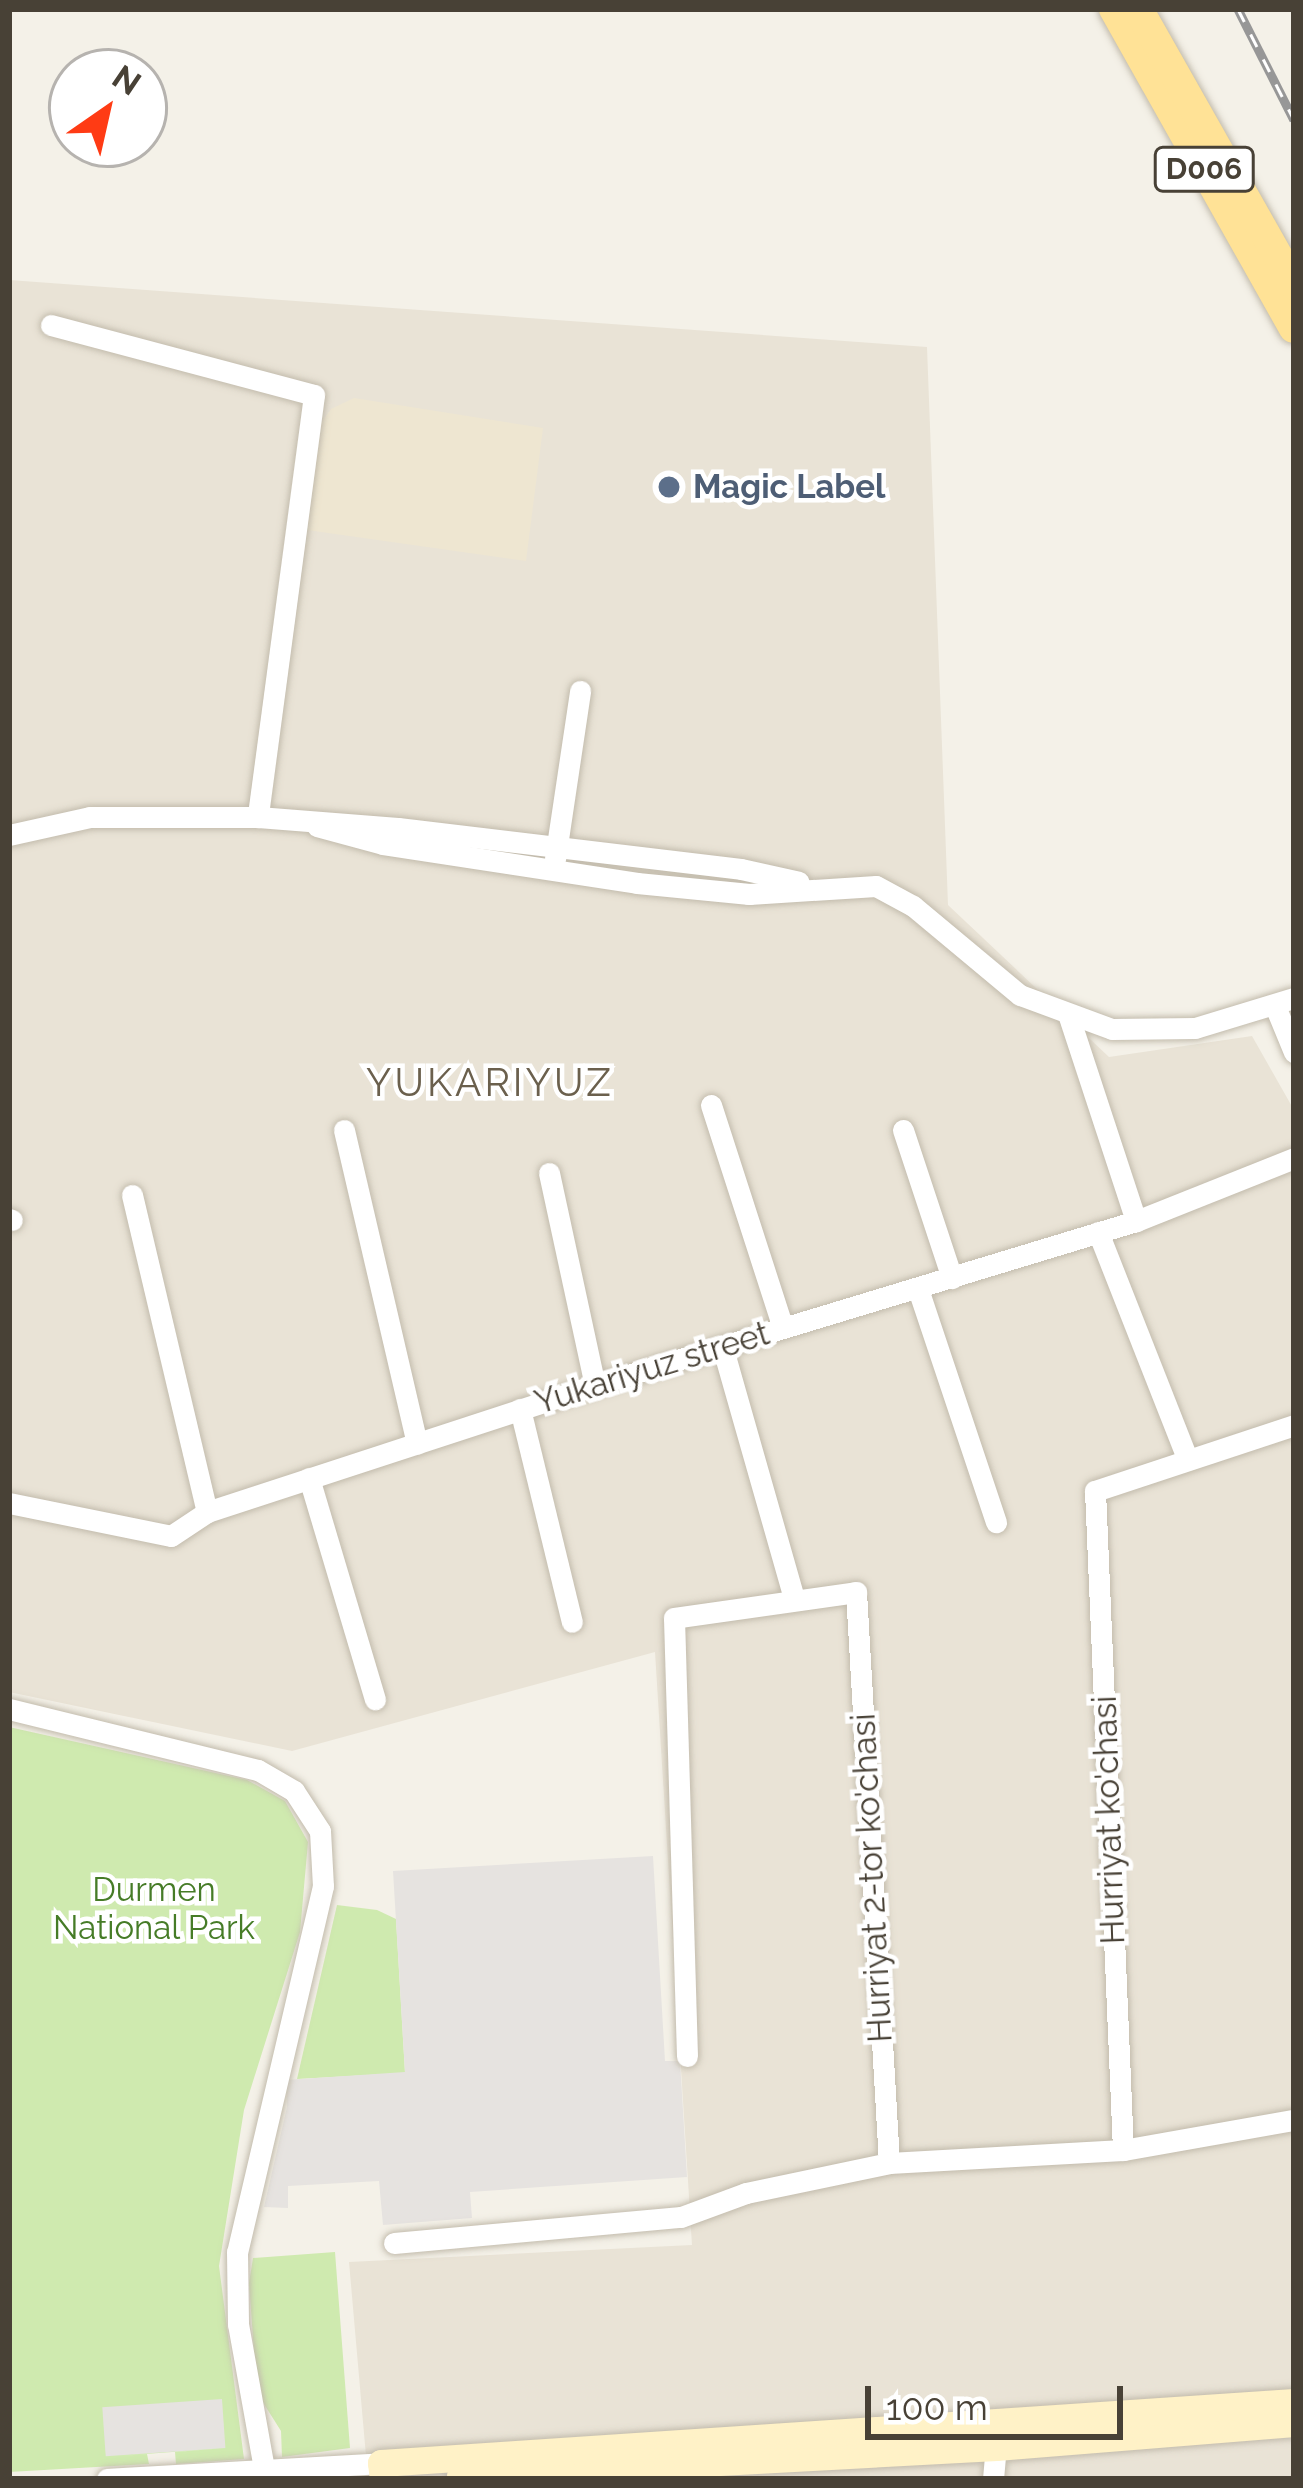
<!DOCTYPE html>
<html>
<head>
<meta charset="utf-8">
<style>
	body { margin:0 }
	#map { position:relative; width:1303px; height:2488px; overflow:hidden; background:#f4f1e8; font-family:Raleway,sans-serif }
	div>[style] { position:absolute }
	.residential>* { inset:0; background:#e9e3d6 }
	.education>* { inset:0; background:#eee6d1 }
	.green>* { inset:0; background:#cfeaaf }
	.parking>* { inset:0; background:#e6e3e0; transform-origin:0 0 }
	.roads { filter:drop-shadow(0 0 3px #c3bcad) drop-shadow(0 0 3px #c3bcad) }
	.street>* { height:21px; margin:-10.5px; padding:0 10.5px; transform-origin:10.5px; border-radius:10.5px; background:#fff }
	.secondary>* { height:27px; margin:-13.5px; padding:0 13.5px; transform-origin:13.5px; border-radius:13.5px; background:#fff2c7 }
	.primary>* { height:30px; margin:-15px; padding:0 15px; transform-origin:15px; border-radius:15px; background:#ffe296 }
	.rail>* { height:9px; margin-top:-4.5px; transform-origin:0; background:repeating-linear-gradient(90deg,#fff 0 14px,#979797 0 28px); box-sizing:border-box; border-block:3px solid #979797 }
	.dots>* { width:33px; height:33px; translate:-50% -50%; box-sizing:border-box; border:6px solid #fff; border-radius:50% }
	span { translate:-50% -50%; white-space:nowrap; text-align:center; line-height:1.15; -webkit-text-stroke:9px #fff; paint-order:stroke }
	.shield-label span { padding:3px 9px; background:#fff; border:3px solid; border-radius:9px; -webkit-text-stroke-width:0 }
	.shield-label { font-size:30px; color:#484136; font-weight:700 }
	.service-label { font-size:33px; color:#4e5e75; font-weight:700 }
	.left { translate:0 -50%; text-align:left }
	.street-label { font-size:33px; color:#484136 }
	.park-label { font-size:33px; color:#467c27 }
	.quarter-label { font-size:39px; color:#6b604d; letter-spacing:3px }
	.frame { position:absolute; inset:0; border:12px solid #484136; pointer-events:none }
	.north { position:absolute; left:48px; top:48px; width:120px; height:120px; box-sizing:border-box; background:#fff; border:3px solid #b6b3af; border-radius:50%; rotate:34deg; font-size:33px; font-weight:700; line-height:48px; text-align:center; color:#484136 }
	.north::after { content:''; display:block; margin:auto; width:42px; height:54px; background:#ff3b14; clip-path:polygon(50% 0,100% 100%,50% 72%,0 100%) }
	.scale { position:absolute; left:865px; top:2386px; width:258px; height:54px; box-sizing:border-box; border:6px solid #484136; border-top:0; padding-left:15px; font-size:36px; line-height:42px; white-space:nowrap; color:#484136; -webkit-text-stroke:9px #fff; paint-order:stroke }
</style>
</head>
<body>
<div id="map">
	<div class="residential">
		<div style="clip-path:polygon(9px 280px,927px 347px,948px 905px,1109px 1057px,1252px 1036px,1294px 1110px,1294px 2479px,368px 2479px,349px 2262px,692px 2245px,655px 1652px,292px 1751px,9px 1692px)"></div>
	</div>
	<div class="education">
		<div style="clip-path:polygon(354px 398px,543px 428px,526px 561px,307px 530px,321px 423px,331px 409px)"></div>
	</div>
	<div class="green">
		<div style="clip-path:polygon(9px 1727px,247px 1780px,285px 1801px,308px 1842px,300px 1932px,244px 2110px,219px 2266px,244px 2459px,176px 2464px,175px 2452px,225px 2448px,106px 2457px,147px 2454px,149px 2464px,9px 2472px)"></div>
		<div style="clip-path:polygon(337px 1905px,377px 1910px,396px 1919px,405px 2073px,297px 2079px)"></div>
		<div style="clip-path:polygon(335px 2252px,350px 2448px,282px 2457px,281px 2431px,257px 2393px,249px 2283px,253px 2258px)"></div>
	</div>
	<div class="parking">
		<div style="clip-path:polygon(653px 1856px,665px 2061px,680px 2061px,687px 2177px,470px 2192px,472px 2218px,383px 2225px,379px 2181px,288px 2186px,288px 2208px,264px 2207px,287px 2107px,286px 2080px,405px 2072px,393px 1871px)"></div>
		<div style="left:222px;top:2399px;width:49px;height:120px;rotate:86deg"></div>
	</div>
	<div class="roads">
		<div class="street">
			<div style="left:51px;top:325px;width:272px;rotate:14.9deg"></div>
			<div style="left:314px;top:395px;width:426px;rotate:97.6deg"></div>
			<div style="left:317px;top:826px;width:68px;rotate:15.3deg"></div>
			<div style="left:383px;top:844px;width:257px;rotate:8.7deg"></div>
			<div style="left:637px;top:883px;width:113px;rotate:5.6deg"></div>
			<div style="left:749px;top:894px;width:127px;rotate:-3.6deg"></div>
			<div style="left:876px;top:886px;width:42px;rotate:28.4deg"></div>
			<div style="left:913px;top:906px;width:139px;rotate:39.8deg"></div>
			<div style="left:1020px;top:995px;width:98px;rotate:20.3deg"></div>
			<div style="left:1112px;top:1029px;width:83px;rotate:-0.7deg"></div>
			<div style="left:1195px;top:1028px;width:103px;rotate:-16.9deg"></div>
			<div style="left:9px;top:835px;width:83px;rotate:-12.5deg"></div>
			<div style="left:90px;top:817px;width:168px"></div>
			<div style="left:258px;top:817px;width:140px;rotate:4.5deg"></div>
			<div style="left:398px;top:828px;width:345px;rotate:6.8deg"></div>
			<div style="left:741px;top:869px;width:59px;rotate:12.6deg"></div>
			<div style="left:555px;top:859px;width:170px;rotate:-81.5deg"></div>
			<div style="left:1275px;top:1006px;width:50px;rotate:67.6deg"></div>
			<div style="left:1069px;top:1017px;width:215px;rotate:71.8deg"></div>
			<div style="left:711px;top:1105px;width:234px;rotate:72.1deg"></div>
			<div style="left:344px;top:1130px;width:322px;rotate:76.9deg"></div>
			<div style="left:903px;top:1130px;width:156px;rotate:71.7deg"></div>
			<div style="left:549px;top:1173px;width:217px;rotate:77.8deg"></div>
			<div style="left:132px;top:1195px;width:326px;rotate:76.7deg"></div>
			<div style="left:9px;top:1219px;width:3px;rotate:18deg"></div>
			<div style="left:1098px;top:1232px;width:243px;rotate:68.5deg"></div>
			<div style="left:918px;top:1289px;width:246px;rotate:71.5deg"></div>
			<div style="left:723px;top:1349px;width:260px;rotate:74.1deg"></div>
			<div style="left:520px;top:1409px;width:219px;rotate:76.3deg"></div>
			<div style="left:309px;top:1478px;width:231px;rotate:73.4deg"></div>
			<div style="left:9px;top:1503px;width:165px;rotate:11.5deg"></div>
			<div style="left:171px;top:1536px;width:43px;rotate:-33.7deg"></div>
			<div style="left:207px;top:1512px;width:408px;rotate:-18.1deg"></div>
			<div style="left:595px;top:1385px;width:565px;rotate:-16.86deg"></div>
			<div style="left:1136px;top:1221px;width:170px;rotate:-21.7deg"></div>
			<div style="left:9px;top:1709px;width:256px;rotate:13.8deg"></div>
			<div style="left:258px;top:1770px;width:42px;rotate:30.3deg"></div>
			<div style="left:294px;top:1791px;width:48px;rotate:57deg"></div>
			<div style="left:320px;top:1831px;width:55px;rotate:86.9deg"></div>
			<div style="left:323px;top:1886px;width:376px;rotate:103.2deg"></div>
			<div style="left:237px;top:2252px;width:72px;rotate:89.2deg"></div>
			<div style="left:238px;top:2324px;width:158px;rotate:79.8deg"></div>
			<div style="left:687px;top:2056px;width:438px;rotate:-91.7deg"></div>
			<div style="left:674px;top:1618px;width:184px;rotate:-8.1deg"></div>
			<div style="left:856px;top:1592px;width:572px;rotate:86.69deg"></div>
			<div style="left:1123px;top:2150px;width:660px;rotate:-92.43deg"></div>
			<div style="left:1095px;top:1491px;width:210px;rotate:-18.3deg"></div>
			<div style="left:394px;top:2243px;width:288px;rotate:-5.2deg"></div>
			<div style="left:681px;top:2217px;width:69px;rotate:-20.3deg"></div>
			<div style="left:746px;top:2193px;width:146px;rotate:-11.8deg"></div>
			<div style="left:889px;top:2163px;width:234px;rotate:-3.2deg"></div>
			<div style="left:1123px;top:2150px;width:174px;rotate:-10deg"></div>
			<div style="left:107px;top:2479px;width:274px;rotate:-3.3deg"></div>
			<div style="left:993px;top:2479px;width:32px;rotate:-85deg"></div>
		</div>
		<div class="secondary">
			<div style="left:460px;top:2476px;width:537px;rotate:-3.1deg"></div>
			<div style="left:996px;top:2447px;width:299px;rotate:-4.6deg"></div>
			<div style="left:383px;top:2479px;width:16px;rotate:-97deg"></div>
			<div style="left:381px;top:2463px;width:915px;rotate:-3.82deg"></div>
		</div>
		<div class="primary">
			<div style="left:1114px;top:9px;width:366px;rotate:60.6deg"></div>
			<div style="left:1138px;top:9px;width:317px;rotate:60.5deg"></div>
		</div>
	</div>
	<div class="rail">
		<div style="left:1238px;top:9px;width:124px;rotate:63.2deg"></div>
	</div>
	<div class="dots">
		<div style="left:669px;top:487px;background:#5c6f8a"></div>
	</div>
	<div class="shield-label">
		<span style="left:1204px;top:169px">D006</span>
	</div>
	<div class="service-label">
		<span class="left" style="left:693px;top:487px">Magic Label</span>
	</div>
	<div class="street-label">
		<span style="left:652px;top:1368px;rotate:-17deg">Yukariyuz street</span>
		<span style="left:1109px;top:1820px;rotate:-92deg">Hurriyat ko'chasi</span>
		<span style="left:872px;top:1878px;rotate:-93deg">Hurriyat 2-tor ko'chasi</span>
	</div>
	<div class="park-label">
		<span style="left:154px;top:1909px">Durmen<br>National Park</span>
	</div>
	<div class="quarter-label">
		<span style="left:490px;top:1082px">YUKARIYUZ</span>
	</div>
	<div class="frame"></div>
	<div class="north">N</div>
	<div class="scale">100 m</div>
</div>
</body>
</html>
